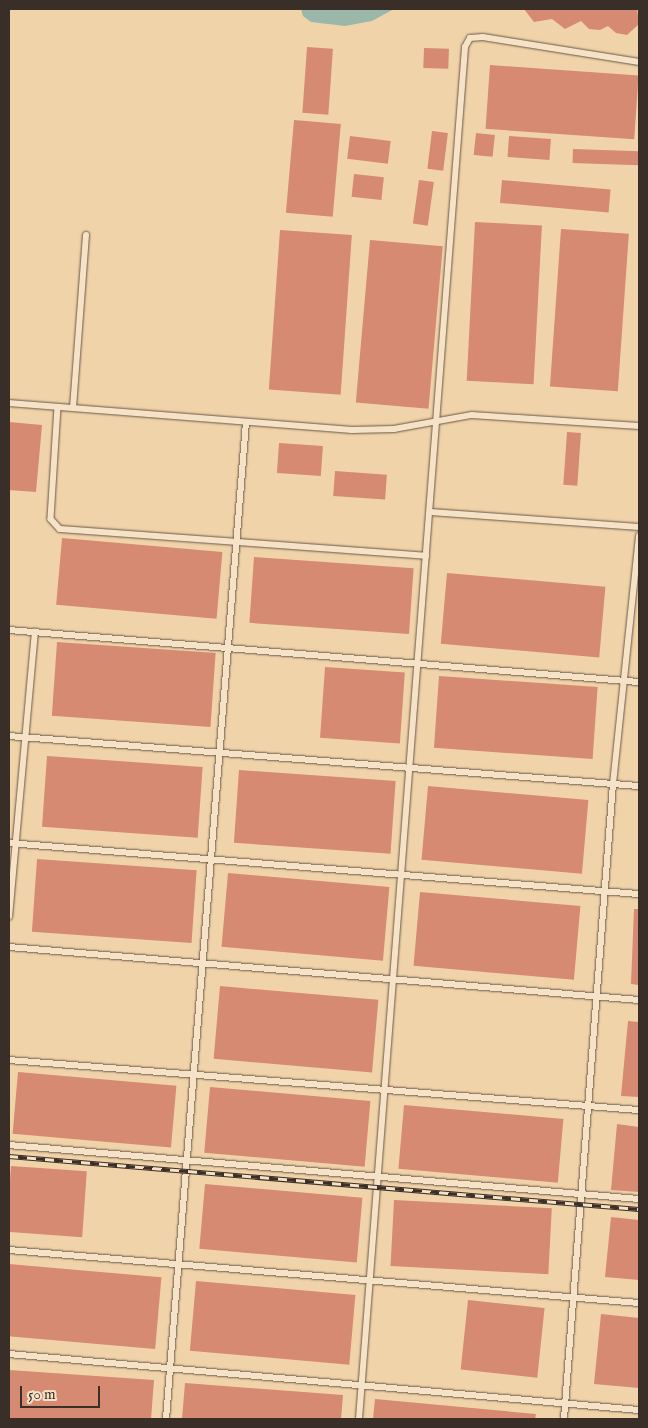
<!DOCTYPE html>
<html>
<head>
<meta charset="utf-8">
<style>
	body { margin:0 }
	#map { position:relative; width:648px; height:1428px; overflow:hidden; background:#f1d3a9; font-family:"IM FELL English",serif }
	div>[style] { position:absolute }
	.water>* { inset:0; background:#9bb7aa }
	.building>* { inset:0; background:#d68a71; transform-origin:0 0 }
	.roads { filter:drop-shadow(0 0 1px #685848) drop-shadow(0 0 1px #685848) }
	.lane>* { height:5.5px; margin:-2.75px; padding:0 2.75px; transform-origin:2.75px; border-radius:2.75px; background:#f6e2c7 }
	.rail>* { height:5px; margin-top:-2.5px; transform-origin:0; background:repeating-linear-gradient(90deg,#f6e2c7 0 9px,#3a2f28 0 18px); box-sizing:border-box; border-block:1px solid #3a2f28 }
	span { translate:-50% -50%; white-space:nowrap; text-align:center; line-height:1.15; -webkit-text-stroke:5px #f6e2c7; paint-order:stroke }
	.frame { position:absolute; inset:0; border:10px solid #3a2f28; pointer-events:none }
	.scale { position:absolute; left:20px; top:1386px; width:80px; height:22px; box-sizing:border-box; border:2px solid #3a2f28; border-top:0; padding-left:6px; font-size:15px; line-height:18px; white-space:nowrap; color:#3a2f28; -webkit-text-stroke:4px #f6e2c7; paint-order:stroke }
</style>
</head>
<body>
<div id="map">
	<div class="water">
		<div style="clip-path:polygon(301px 9px,394px 9px,372px 21px,345px 26px,311px 22px,303px 16px)"></div>
	</div>
	<div class="building">
		<div style="clip-path:polygon(524px 9px,637px 9px,639px 24px,627px 35px,616px 33px,608px 26px,600px 30px,589px 29px,581px 21px,565px 29px,552px 19px,534px 22px)"></div>
		<div style="left:307px;top:47px;width:26px;height:66px;rotate:4deg"></div>
		<div style="left:424px;top:48px;width:25px;height:20px;rotate:2deg"></div>
		<div style="left:490px;top:65px;width:149px;height:64px;rotate:4deg"></div>
		<div style="left:294px;top:120px;width:47px;height:93px;rotate:5deg"></div>
		<div style="left:432px;top:131px;width:16px;height:38px;rotate:7deg"></div>
		<div style="left:476px;top:133px;width:19px;height:22px;rotate:6deg"></div>
		<div style="left:350px;top:136px;width:41px;height:23px;rotate:7deg"></div>
		<div style="left:509px;top:136px;width:42px;height:21px;rotate:4deg"></div>
		<div style="left:573px;top:149px;width:66px;height:14px;rotate:2deg"></div>
		<div style="left:354px;top:174px;width:30px;height:23px;rotate:6deg"></div>
		<div style="left:419px;top:180px;width:15px;height:44px;rotate:8deg"></div>
		<div style="left:502px;top:180px;width:109px;height:23px;rotate:5deg"></div>
		<div style="left:475px;top:222px;width:67px;height:159px;rotate:3deg"></div>
		<div style="left:561px;top:229px;width:68px;height:158px;rotate:4deg"></div>
		<div style="left:280px;top:230px;width:72px;height:160px;rotate:4deg"></div>
		<div style="left:370px;top:240px;width:73px;height:163px;rotate:5deg"></div>
		<div style="clip-path:polygon(9px 422px,42px 425px,36px 492px,9px 490px)"></div>
		<div style="left:567px;top:432px;width:14px;height:53px;rotate:4deg"></div>
		<div style="left:279px;top:443px;width:44px;height:30px;rotate:4deg"></div>
		<div style="left:335px;top:471px;width:52px;height:25px;rotate:4deg"></div>
		<div style="left:62px;top:538px;width:161px;height:67px;rotate:5deg"></div>
		<div style="left:254px;top:557px;width:160px;height:66px;rotate:4deg"></div>
		<div style="left:447px;top:573px;width:159px;height:71px;rotate:5deg"></div>
		<div style="left:57px;top:642px;width:159px;height:74px;rotate:4deg"></div>
		<div style="left:325px;top:667px;width:80px;height:71px;rotate:4deg"></div>
		<div style="left:439px;top:676px;width:159px;height:72px;rotate:4deg"></div>
		<div style="left:47px;top:756px;width:156px;height:71px;rotate:4deg"></div>
		<div style="left:239px;top:770px;width:157px;height:73px;rotate:4deg"></div>
		<div style="left:428px;top:786px;width:161px;height:74px;rotate:5deg"></div>
		<div style="left:37px;top:859px;width:160px;height:73px;rotate:4deg"></div>
		<div style="left:228px;top:873px;width:162px;height:74px;rotate:5deg"></div>
		<div style="left:420px;top:892px;width:161px;height:74px;rotate:5deg"></div>
		<div style="clip-path:polygon(634px 909px,639px 909px,639px 985px,631px 984px)"></div>
		<div style="left:220px;top:986px;width:159px;height:73px;rotate:5deg"></div>
		<div style="clip-path:polygon(628px 1021px,639px 1022px,639px 1097px,621px 1096px)"></div>
		<div style="left:18px;top:1072px;width:159px;height:62px;rotate:5deg"></div>
		<div style="left:210px;top:1087px;width:161px;height:66px;rotate:5deg"></div>
		<div style="left:404px;top:1105px;width:160px;height:64px;rotate:5deg"></div>
		<div style="clip-path:polygon(617px 1124px,639px 1127px,639px 1192px,611px 1190px)"></div>
		<div style="left:11px;top:1166px;width:76px;height:66px;rotate:4deg"></div>
		<div style="left:205px;top:1184px;width:158px;height:65px;rotate:5deg"></div>
		<div style="left:394px;top:1200px;width:158px;height:66px;rotate:3deg"></div>
		<div style="clip-path:polygon(611px 1217px,639px 1220px,639px 1280px,605px 1277px)"></div>
		<div style="left:9px;top:1264px;width:153px;height:72px;rotate:5deg"></div>
		<div style="left:196px;top:1281px;width:160px;height:70px;rotate:5deg"></div>
		<div style="left:468px;top:1300px;width:77px;height:70px;rotate:6deg"></div>
		<div style="clip-path:polygon(601px 1314px,639px 1318px,639px 1388px,594px 1384px)"></div>
		<div style="clip-path:polygon(9px 1370px,154px 1380px,151px 1419px,9px 1419px)"></div>
		<div style="clip-path:polygon(185px 1383px,343px 1395px,341px 1419px,182px 1419px)"></div>
		<div style="clip-path:polygon(375px 1399px,536px 1414px,535px 1419px,373px 1419px)"></div>
	</div>
	<div class="roads">
		<div class="lane">
			<div style="left:9px;top:403px;width:344px;rotate:4.5deg"></div>
			<div style="left:352px;top:430px;width:42px;rotate:-1.4deg"></div>
			<div style="left:394px;top:429px;width:79px;rotate:-10.2deg"></div>
			<div style="left:472px;top:415px;width:167px;rotate:3.8deg"></div>
			<div style="left:58px;top:407px;width:112px;rotate:93.6deg"></div>
			<div style="left:51px;top:519px;width:13px;rotate:48deg"></div>
			<div style="left:60px;top:529px;width:367px;rotate:4.2deg"></div>
			<div style="left:73px;top:408px;width:173px;rotate:-85.7deg"></div>
			<div style="left:430px;top:512px;width:210px;rotate:4.1deg"></div>
			<div style="left:9px;top:630px;width:632px;rotate:4.72deg"></div>
			<div style="left:9px;top:736px;width:632px;rotate:4.54deg"></div>
			<div style="left:9px;top:843px;width:632px;rotate:4.63deg"></div>
			<div style="left:9px;top:917px;width:286px;rotate:-84.8deg"></div>
			<div style="left:9px;top:947px;width:632px;rotate:4.81deg"></div>
			<div style="left:9px;top:1060px;width:632px;rotate:4.54deg"></div>
			<div style="left:9px;top:1145px;width:632px;rotate:4.9deg"></div>
			<div style="left:9px;top:1250px;width:632px;rotate:4.81deg"></div>
			<div style="left:9px;top:1354px;width:632px;rotate:5.08deg"></div>
			<div style="left:166px;top:1419px;width:999px;rotate:-85.41deg"></div>
			<div style="left:359px;top:1419px;width:1376px;rotate:-85.58deg"></div>
			<div style="left:465px;top:47px;width:10px;rotate:-61deg"></div>
			<div style="left:470px;top:38px;width:13px;rotate:-4deg"></div>
			<div style="left:483px;top:37px;width:158px;rotate:9.1deg"></div>
			<div style="left:564px;top:1419px;width:637px;rotate:-85.59deg"></div>
			<div style="left:613px;top:784px;width:249px;rotate:-84deg"></div>
		</div>
	</div>
	<div class="rail">
		<div style="left:9px;top:1156px;width:632px;rotate:4.81deg"></div>
	</div>
	<div class="frame"></div>
	<div class="scale">50 m</div>
</div>
</body>
</html>
